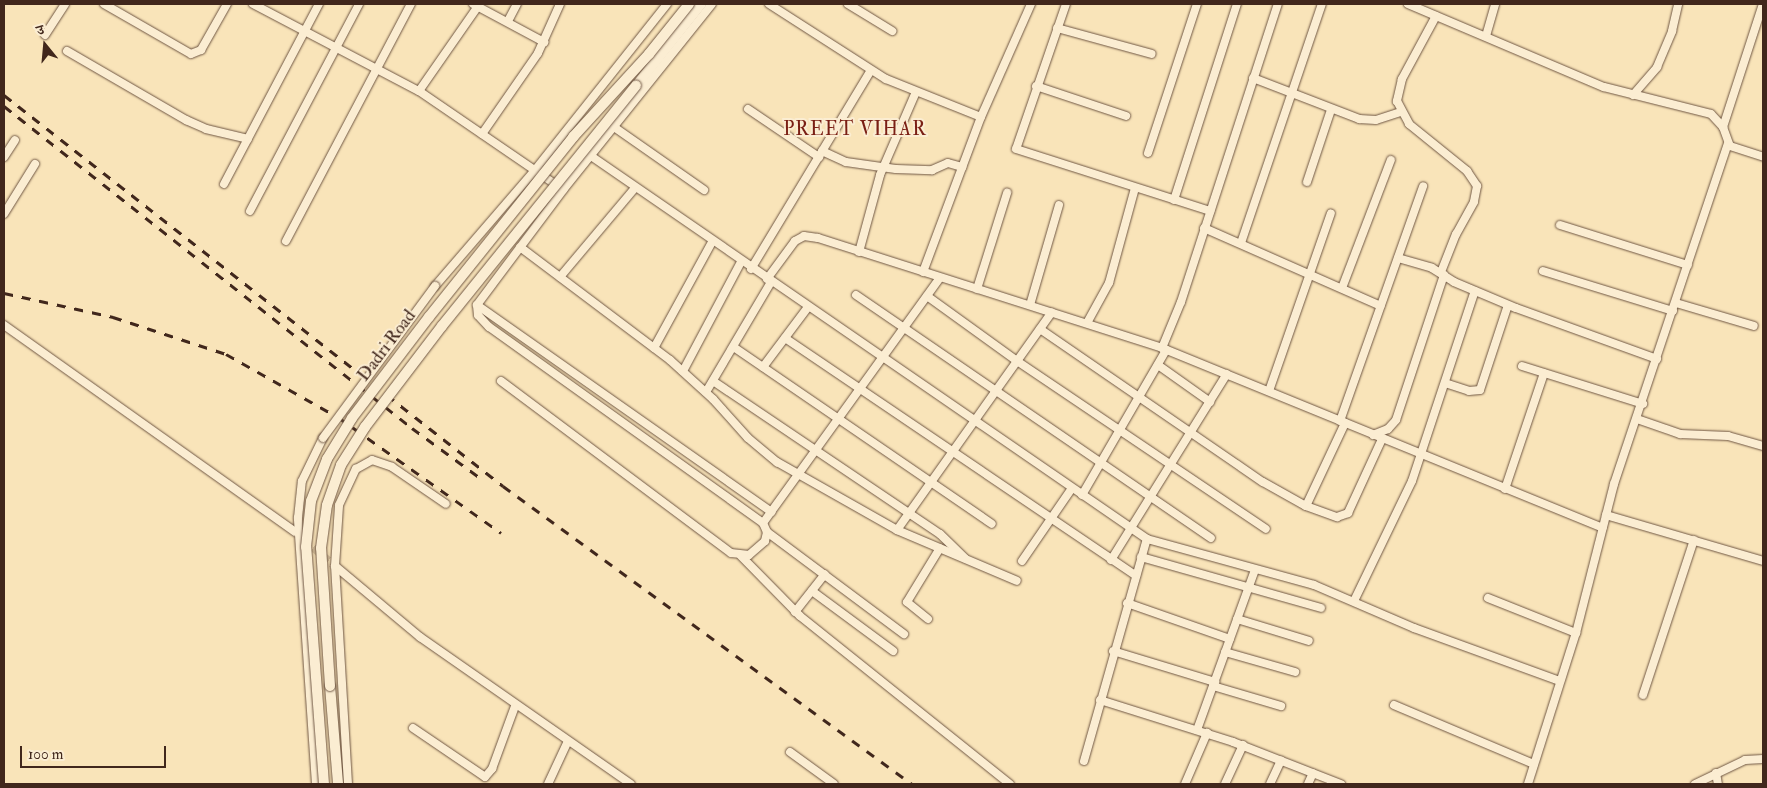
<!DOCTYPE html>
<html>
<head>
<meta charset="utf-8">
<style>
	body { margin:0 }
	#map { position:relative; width:1767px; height:788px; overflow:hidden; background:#f9e4b9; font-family:"IM FELL Double Pica","Noto Serif Devanagari",serif }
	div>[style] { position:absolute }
	.minor-tunnel>* { height:8px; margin-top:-4px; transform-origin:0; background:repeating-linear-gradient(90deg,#d4be9a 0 8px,transparent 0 12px) }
	.roads { filter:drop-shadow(0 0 1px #6f5643) drop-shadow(0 0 1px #6f5643) }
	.minor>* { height:8px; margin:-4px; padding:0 4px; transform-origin:4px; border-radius:4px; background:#fbedd2 }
	.tertiary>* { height:10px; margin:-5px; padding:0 5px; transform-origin:5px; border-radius:5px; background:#fbedd2 }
	.rail>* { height:3px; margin-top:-1.5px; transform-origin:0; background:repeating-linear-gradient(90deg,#41271c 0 9px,transparent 0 18px) }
	.bridges { filter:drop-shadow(0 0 1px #6f5643) drop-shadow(0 0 1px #6f5643) }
	.minor-bridge>* { height:8px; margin:-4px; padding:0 4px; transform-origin:4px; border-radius:4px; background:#fbedd2 }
	.tertiary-bridge>* { height:10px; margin:-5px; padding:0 5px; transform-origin:5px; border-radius:5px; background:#fbedd2 }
	span { translate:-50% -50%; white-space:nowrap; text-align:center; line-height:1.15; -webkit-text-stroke:4px #fbedd2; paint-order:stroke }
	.street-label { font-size:18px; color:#41271c }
	.neighbourhood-label { font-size:19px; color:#7a1f14; letter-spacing:1px }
	.frame { position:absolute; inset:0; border:5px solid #41271c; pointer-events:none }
	.north { position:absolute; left:20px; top:20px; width:50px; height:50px; -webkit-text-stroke:4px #fbedd2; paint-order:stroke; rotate:343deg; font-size:14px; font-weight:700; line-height:20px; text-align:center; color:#41271c }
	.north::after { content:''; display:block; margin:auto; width:18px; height:22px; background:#41271c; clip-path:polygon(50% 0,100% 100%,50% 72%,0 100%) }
	.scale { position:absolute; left:20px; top:746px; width:146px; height:22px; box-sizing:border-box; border:2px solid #41271c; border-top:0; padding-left:6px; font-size:15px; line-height:18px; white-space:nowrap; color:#41271c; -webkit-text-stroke:4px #fbedd2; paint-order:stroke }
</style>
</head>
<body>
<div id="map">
	<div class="minor-tunnel">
		<div style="left:304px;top:540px;width:40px;rotate:40deg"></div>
	</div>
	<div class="roads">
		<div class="minor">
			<div style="left:104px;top:4px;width:100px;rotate:29.9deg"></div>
			<div style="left:191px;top:54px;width:11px;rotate:-22deg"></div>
			<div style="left:201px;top:50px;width:53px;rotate:-60.5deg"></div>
			<div style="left:253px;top:4px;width:187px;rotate:27.7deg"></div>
			<div style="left:419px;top:91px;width:170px;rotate:34.4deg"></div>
			<div style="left:473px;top:4px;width:81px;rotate:28.2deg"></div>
			<div style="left:769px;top:4px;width:139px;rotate:32.7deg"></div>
			<div style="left:886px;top:79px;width:102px;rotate:21.8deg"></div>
			<div style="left:848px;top:4px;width:52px;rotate:31.5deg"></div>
			<div style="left:1066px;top:4px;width:153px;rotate:109deg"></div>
			<div style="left:1016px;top:149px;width:204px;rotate:17.7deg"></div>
			<div style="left:1408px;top:4px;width:213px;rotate:23deg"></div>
			<div style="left:1604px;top:87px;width:110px;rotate:14.2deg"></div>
			<div style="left:1711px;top:114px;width:18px;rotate:47deg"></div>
			<div style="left:1723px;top:127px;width:20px;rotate:70deg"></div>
			<div style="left:1730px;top:146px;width:35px;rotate:18deg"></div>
			<div style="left:1436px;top:16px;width:72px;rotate:118.4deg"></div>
			<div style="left:1402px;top:79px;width:23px;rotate:103deg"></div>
			<div style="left:1397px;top:101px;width:26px;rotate:62deg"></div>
			<div style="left:1409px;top:124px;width:75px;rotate:39deg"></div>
			<div style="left:1467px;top:171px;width:18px;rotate:56deg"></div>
			<div style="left:1477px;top:186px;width:16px;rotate:101deg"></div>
			<div style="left:1474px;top:202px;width:37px;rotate:119deg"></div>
			<div style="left:1456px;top:234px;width:41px;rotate:111.5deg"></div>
			<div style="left:508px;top:21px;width:19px;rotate:-62deg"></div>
			<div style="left:1057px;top:28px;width:98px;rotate:15.3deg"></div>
			<div style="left:45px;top:35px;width:37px;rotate:-57deg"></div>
			<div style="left:1486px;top:36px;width:33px;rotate:-74deg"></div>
			<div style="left:67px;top:51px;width:138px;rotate:30.1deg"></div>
			<div style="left:186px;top:120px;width:22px;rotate:24deg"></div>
			<div style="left:206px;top:129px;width:43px;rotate:13.4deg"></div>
			<div style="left:1253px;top:78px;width:114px;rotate:21.1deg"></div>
			<div style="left:1359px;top:119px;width:17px;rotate:3deg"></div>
			<div style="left:1376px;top:120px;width:25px;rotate:-18deg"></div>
			<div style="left:1036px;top:86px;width:95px;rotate:18.4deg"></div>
			<div style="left:419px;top:91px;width:103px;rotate:-55.2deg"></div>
			<div style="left:1633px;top:95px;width:37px;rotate:-49deg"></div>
			<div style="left:1657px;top:67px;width:39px;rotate:-67deg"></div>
			<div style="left:1672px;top:31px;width:28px;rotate:-77deg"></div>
			<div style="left:748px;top:109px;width:86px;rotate:34.1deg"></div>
			<div style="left:614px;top:127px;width:110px;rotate:35deg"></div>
			<div style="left:1723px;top:127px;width:129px;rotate:-72deg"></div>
			<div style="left:482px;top:134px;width:98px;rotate:-55.3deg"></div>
			<div style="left:538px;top:53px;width:54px;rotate:-65.8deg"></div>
			<div style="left:822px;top:151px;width:26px;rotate:25deg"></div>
			<div style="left:846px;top:162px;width:50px;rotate:8deg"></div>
			<div style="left:896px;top:169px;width:36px;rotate:2deg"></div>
			<div style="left:932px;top:170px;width:17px;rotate:-24deg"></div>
			<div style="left:948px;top:163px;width:15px;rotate:16deg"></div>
			<div style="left:1148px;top:153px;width:157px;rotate:-71.8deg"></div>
			<div style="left:591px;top:156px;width:675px;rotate:34.56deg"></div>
			<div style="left:1147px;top:539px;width:173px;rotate:15.4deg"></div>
			<div style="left:1314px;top:585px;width:109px;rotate:23.3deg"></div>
			<div style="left:1414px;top:628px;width:155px;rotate:20deg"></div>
			<div style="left:4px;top:157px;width:20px;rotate:-57deg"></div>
			<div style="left:1307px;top:182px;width:76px;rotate:-71.6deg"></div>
			<div style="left:224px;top:184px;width:204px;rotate:-62.2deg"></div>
			<div style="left:1174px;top:200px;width:206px;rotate:-72.2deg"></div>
			<div style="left:250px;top:211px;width:234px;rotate:-62.2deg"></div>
			<div style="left:4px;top:214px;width:59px;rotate:-58.2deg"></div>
			<div style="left:1560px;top:225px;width:134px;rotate:17.4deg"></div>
			<div style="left:1204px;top:228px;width:193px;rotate:23.8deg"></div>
			<div style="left:286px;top:241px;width:268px;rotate:-62.2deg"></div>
			<div style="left:1241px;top:243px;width:252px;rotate:-71.3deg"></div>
			<div style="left:520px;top:247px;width:188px;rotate:37deg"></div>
			<div style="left:670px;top:360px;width:58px;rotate:42.2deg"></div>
			<div style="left:713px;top:399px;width:52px;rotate:48.1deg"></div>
			<div style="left:748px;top:438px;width:38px;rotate:40deg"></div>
			<div style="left:777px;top:462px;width:138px;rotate:29.5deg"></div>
			<div style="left:897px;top:530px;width:130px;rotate:23deg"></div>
			<div style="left:859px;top:252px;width:80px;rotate:-74.7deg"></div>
			<div style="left:880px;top:175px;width:90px;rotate:-66.6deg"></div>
			<div style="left:1398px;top:258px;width:35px;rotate:16deg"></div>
			<div style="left:1432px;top:268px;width:26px;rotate:32deg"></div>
			<div style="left:1454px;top:282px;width:67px;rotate:22.8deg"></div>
			<div style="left:1516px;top:308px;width:150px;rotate:19.9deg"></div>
			<div style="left:751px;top:269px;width:232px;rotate:-58.9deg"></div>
			<div style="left:1543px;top:271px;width:136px;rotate:17.1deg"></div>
			<div style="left:923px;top:272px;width:165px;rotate:-69.5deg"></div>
			<div style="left:981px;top:117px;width:124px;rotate:-66.1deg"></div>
			<div style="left:560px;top:277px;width:116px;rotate:-49.9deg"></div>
			<div style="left:767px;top:279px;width:47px;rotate:-53.6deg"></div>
			<div style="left:795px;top:241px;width:10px;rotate:-29deg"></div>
			<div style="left:804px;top:236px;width:14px;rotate:8deg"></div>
			<div style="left:818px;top:238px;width:361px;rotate:17.7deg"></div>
			<div style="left:1162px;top:348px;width:476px;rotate:22.2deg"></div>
			<div style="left:435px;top:286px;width:153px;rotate:-49.2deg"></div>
			<div style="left:535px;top:170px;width:212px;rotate:-51.5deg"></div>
			<div style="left:1342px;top:288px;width:137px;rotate:-69.1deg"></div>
			<div style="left:977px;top:289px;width:101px;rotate:-72.6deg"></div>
			<div style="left:856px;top:295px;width:430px;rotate:34.4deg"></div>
			<div style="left:927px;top:296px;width:111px;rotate:35.8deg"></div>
			<div style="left:1017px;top:361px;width:300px;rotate:34deg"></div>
			<div style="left:1676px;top:303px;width:81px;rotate:16.4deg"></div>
			<div style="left:477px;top:305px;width:360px;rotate:35.1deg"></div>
			<div style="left:1030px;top:305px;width:104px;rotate:-73.8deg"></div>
			<div style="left:1087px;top:323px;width:46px;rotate:-61.2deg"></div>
			<div style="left:1109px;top:283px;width:98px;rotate:-74.7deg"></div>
			<div style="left:4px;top:325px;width:357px;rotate:35.4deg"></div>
			<div style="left:1040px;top:329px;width:270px;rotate:34.5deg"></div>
			<div style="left:1263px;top:482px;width:49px;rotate:29.2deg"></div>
			<div style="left:1306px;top:506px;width:33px;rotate:20deg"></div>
			<div style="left:1337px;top:517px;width:12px;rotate:-20deg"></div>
			<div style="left:1348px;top:513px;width:81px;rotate:-65.3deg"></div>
			<div style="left:785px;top:338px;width:424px;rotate:34.1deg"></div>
			<div style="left:654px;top:348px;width:121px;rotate:-61.3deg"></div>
			<div style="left:735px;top:348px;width:311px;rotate:34.4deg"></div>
			<div style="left:1162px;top:348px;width:50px;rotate:-67.6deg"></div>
			<div style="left:1181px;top:302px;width:313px;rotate:-72deg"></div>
			<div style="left:1158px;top:365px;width:64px;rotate:35.4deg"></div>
			<div style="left:1522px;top:366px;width:127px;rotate:17.4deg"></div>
			<div style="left:763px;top:367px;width:75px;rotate:-53.1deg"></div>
			<div style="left:683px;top:371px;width:123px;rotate:-62deg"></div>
			<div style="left:501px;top:381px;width:287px;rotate:36.8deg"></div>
			<div style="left:731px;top:553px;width:18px;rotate:6deg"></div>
			<div style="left:749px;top:555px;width:21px;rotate:-41deg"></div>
			<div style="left:765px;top:541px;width:9px;rotate:-77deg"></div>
			<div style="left:767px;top:532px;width:10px;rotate:-114deg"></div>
			<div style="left:763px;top:523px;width:337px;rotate:-144.4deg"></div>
			<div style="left:489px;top:327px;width:16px;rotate:-133deg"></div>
			<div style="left:478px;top:315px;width:10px;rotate:-96deg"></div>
			<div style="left:477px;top:305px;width:144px;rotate:-53.2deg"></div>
			<div style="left:563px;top:190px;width:238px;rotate:-51.3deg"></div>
			<div style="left:713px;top:381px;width:274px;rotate:34deg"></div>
			<div style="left:940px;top:534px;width:35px;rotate:44deg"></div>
			<div style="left:1445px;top:383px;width:25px;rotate:18deg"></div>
			<div style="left:1469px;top:391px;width:11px;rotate:-5deg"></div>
			<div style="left:1480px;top:390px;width:89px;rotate:-71.8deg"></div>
			<div style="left:1269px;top:391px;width:188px;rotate:-70.8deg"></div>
			<div style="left:706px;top:392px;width:128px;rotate:-59.4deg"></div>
			<div style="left:1637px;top:419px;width:46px;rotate:19.2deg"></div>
			<div style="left:1680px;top:434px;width:48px;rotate:2.4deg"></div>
			<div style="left:1728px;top:436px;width:36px;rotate:16deg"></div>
			<div style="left:1340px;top:421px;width:249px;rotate:-70.5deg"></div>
			<div style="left:1373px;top:435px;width:16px;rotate:-22deg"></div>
			<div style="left:1388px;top:429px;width:12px;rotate:-48deg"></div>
			<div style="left:1396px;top:420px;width:153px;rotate:-71.7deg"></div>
			<div style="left:1505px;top:489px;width:122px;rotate:-71.4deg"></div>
			<div style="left:1082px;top:495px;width:168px;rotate:-59.9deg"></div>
			<div style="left:1306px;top:506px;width:92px;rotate:-64.8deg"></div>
			<div style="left:1606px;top:515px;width:164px;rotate:16.3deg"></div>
			<div style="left:763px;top:523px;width:302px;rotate:-54.2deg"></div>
			<div style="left:897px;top:530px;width:267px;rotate:-54.6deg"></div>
			<div style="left:767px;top:532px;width:171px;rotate:36.7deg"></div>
			<div style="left:741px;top:556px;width:84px;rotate:45.5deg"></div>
			<div style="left:800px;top:616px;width:269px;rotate:38.7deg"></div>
			<div style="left:1141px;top:557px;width:187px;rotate:15.8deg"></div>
			<div style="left:1111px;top:560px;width:219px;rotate:-58.1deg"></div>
			<div style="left:1022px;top:561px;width:88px;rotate:-55.6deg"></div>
			<div style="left:335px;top:566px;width:111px;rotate:39.9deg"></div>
			<div style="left:420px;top:637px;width:257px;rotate:34.9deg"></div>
			<div style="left:812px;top:591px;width:101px;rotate:36.5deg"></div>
			<div style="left:1488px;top:598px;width:95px;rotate:21.7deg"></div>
			<div style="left:1354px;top:601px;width:133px;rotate:-64.2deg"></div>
			<div style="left:1412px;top:481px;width:200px;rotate:-71.7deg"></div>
			<div style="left:1127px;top:603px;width:109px;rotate:19.3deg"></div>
			<div style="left:795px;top:612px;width:48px;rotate:-51.7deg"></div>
			<div style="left:928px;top:619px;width:27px;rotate:-141deg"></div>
			<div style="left:907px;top:602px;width:63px;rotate:-58.6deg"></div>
			<div style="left:1237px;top:619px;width:75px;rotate:17deg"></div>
			<div style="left:1113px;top:651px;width:107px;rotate:16.9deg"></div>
			<div style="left:1225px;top:652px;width:73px;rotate:15.9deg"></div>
			<div style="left:1213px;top:686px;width:71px;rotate:16.4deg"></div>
			<div style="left:1643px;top:695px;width:163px;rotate:-71.8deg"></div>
			<div style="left:1100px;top:700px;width:139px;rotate:17.5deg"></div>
			<div style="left:1233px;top:742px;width:116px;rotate:21.3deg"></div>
			<div style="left:1394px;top:705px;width:152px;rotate:22.9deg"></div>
			<div style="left:413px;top:728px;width:87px;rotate:34.2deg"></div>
			<div style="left:485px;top:777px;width:11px;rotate:-49deg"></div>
			<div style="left:492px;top:769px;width:67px;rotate:-69.9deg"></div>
			<div style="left:1197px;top:730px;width:170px;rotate:-70.1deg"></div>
			<div style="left:790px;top:752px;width:54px;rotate:36deg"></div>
			<div style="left:1084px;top:761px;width:231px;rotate:-74.2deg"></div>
			<div style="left:1716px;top:773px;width:11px;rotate:80deg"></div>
			<div style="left:316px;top:784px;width:267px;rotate:-93.9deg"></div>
			<div style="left:298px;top:518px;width:37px;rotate:-84deg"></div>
			<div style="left:302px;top:481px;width:48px;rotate:-64deg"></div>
			<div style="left:348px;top:784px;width:218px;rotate:-93.4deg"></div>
			<div style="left:335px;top:566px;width:61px;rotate:-86.2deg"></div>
			<div style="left:339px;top:505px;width:40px;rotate:-65deg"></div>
			<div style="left:356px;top:469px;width:18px;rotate:-29deg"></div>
			<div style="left:372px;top:460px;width:21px;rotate:19deg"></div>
			<div style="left:392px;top:467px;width:65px;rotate:34.4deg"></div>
			<div style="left:548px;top:784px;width:47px;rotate:-65.1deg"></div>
			<div style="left:1185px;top:784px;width:56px;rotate:-66.7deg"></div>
			<div style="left:1225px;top:784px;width:43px;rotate:-65.2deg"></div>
			<div style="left:1270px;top:784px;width:26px;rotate:-65deg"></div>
			<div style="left:1308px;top:784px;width:12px;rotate:-66deg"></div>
			<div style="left:1528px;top:784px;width:158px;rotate:-72.4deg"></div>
			<div style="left:1576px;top:633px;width:154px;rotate:-75.7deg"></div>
			<div style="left:1614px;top:484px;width:359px;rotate:-71.5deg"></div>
			<div style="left:1695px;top:784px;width:55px;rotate:-25.6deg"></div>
			<div style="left:1745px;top:760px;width:18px;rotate:-3deg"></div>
		</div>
		<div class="tertiary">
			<div style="left:636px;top:86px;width:105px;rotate:-51.6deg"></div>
			<div style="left:330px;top:686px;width:98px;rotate:85.3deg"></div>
		</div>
	</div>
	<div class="rail">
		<div style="left:4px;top:95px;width:634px;rotate:38.08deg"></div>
		<div style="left:503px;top:486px;width:506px;rotate:36.08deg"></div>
		<div style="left:4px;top:106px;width:520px;rotate:38.28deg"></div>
		<div style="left:412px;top:428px;width:88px;rotate:36.2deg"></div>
		<div style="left:4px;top:293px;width:112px;rotate:12.4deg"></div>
		<div style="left:113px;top:317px;width:119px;rotate:18.1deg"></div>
		<div style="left:226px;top:354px;width:129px;rotate:29.4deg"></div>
		<div style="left:338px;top:417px;width:200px;rotate:35.4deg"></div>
	</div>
	<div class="bridges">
		<div class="minor-bridge">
			<div style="left:323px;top:438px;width:189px;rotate:-53.6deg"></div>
		</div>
		<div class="tertiary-bridge">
			<div style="left:330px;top:686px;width:138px;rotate:-93.7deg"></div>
			<div style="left:321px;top:548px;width:43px;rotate:-82.1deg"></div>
			<div style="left:327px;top:505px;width:42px;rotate:-70.7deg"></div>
			<div style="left:341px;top:465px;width:45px;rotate:-57.7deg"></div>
			<div style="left:365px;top:427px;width:127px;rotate:-52.7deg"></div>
			<div style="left:442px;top:326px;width:309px;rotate:-51.1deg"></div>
			<div style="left:324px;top:784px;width:238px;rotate:-94.3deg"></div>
			<div style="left:306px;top:547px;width:46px;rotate:-83.8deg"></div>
			<div style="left:311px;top:501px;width:45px;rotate:-69.1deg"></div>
			<div style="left:327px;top:459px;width:48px;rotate:-58.6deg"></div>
			<div style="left:352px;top:418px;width:127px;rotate:-52.7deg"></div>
			<div style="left:429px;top:317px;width:231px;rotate:-51.3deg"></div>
			<div style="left:573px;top:137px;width:113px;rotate:-47.5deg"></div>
			<div style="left:649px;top:54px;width:64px;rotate:-51.3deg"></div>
		</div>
	</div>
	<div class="street-label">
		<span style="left:387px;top:346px;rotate:-53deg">Dadri Road</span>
	</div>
	<div class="neighbourhood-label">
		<span style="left:855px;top:130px">PREET VIHAR</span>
	</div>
	<div class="frame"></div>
	<div class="north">उ</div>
	<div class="scale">100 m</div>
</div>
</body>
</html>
